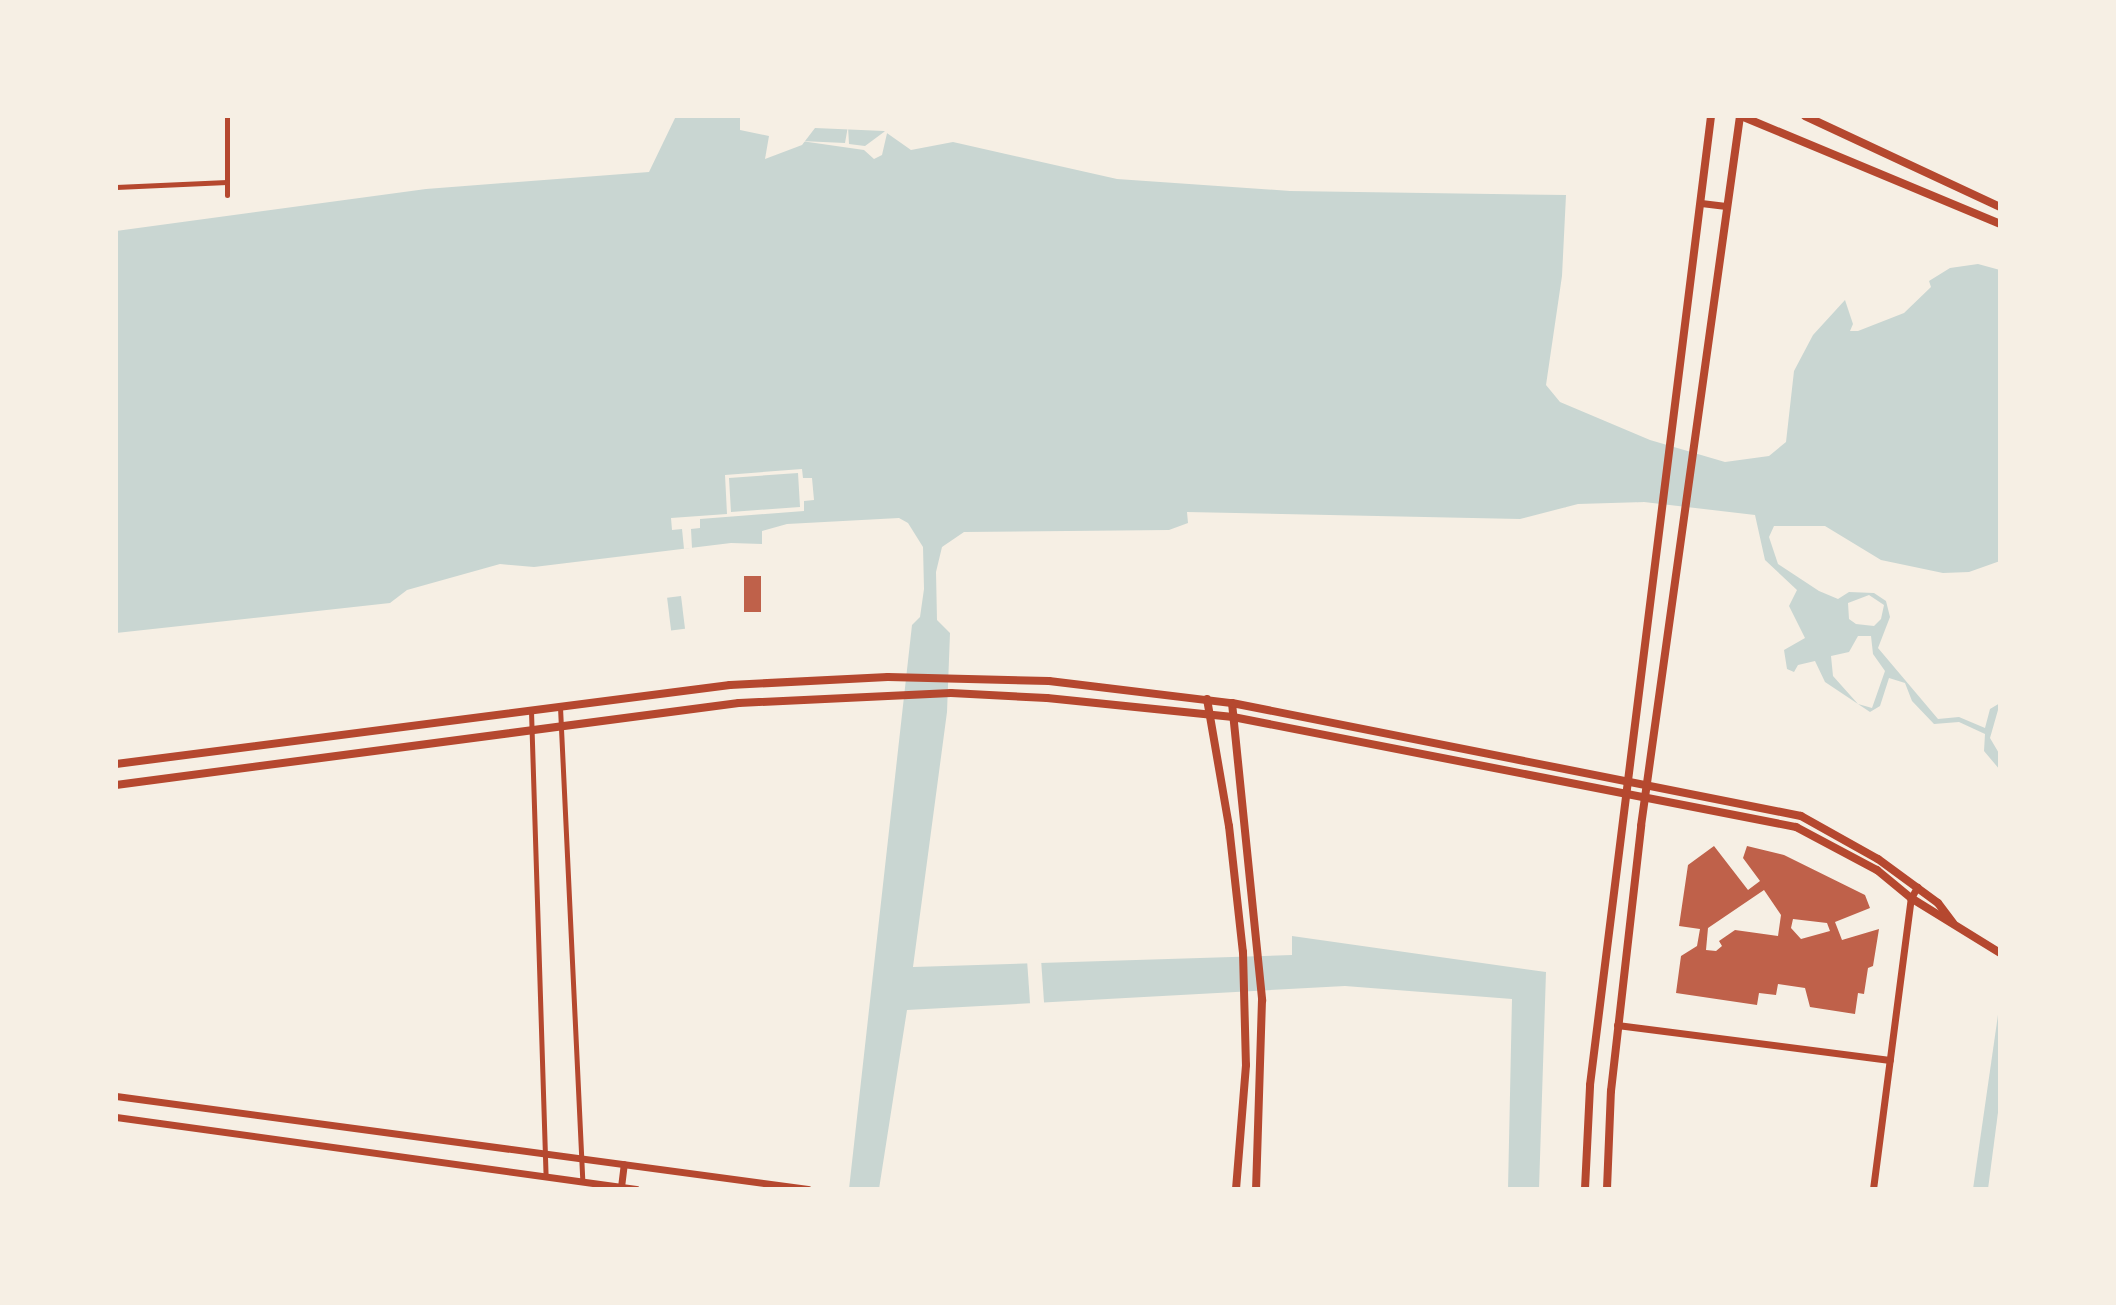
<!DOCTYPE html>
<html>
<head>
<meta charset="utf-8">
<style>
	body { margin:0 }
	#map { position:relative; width:2116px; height:1305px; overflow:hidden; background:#f6efe4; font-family:"Fira Sans Condensed",sans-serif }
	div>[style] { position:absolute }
	.water>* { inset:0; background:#c9d6d2; transform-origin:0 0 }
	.pier>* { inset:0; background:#f6efe4; transform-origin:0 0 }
	.building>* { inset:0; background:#bf614a; transform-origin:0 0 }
	.minor>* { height:5px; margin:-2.5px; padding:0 2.5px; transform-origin:2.5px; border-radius:2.5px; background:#b5482f }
	.tertiary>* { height:7px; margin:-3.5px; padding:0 3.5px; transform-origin:3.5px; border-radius:3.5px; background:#b5482f }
	.secondary>* { height:8px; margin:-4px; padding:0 4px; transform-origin:4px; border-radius:4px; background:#b5482f }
	.primary>* { height:8px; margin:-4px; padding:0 4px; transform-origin:4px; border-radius:4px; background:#b5482f }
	span { translate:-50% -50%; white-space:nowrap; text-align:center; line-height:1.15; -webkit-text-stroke:8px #f6efe4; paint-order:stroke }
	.frame { position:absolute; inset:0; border:118px solid #f6efe4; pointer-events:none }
</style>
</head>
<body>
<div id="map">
	<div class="water">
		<div style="clip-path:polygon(evenodd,676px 116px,740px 116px,740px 130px,769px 136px,765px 159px,802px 145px,815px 128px,884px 131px,911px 150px,953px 142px,1117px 179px,1290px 191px,1566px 195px,1562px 276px,1546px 385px,1560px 402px,1650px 440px,1725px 462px,1769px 456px,1786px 442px,1794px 371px,1813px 335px,1845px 300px,1853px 324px,1850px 331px,1858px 331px,1904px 313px,1931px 287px,1929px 281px,1950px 268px,1978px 264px,2000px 270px,2000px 561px,1969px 572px,1943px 573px,1881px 560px,1825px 526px,1774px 526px,1769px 537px,1778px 564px,1819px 591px,1838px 599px,1849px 592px,1874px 593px,1886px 601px,1890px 617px,1878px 648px,1938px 719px,1959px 717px,1985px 728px,1990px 709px,2000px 703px,1990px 738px,2000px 755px,2000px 770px,1984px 751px,1985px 734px,1959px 722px,1934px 724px,1912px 701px,1905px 683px,1889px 678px,1880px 706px,1870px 712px,1825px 682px,1815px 661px,1798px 665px,1794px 672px,1787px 669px,1784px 650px,1805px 638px,1789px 606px,1797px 590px,1765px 560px,1755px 515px,1644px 502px,1578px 504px,1520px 519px,1187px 512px,1188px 523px,1169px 530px,964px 532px,942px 547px,936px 572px,937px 620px,950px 633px,947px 712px,913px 967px,1292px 955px,1292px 936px,1546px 972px,1539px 1189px,1508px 1189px,1512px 999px,1345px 986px,907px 1010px,879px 1189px,849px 1189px,912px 625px,920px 617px,924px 589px,923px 547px,908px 523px,899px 518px,787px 524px,762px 531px,762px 544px,731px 543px,534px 567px,500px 564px,407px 590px,390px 603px,116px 633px,116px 231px,426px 189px,649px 172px,676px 116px,1869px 595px,1884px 605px,1881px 619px,1874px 626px,1856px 624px,1849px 619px,1848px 603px,1869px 595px,676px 116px,1858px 636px,1871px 636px,1873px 654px,1885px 671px,1872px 708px,1858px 704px,1833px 676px,1831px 656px,1849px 652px,1858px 636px)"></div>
		<div style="left:681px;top:596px;width:33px;height:14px;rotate:83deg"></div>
		<div style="clip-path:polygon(2000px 1001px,2000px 1097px,1988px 1189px,1973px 1189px)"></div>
	</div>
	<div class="pier">
		<div style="clip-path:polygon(848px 126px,849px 144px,865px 146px,888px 129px,882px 155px,874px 159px,864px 150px,801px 141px,845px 143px)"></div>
		<div style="clip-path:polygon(evenodd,802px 469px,803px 478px,812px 478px,814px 500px,804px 501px,804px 511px,700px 519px,700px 528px,691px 529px,692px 548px,684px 549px,682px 529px,672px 530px,671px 518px,727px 514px,725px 475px,802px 469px,798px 473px,800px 507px,731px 512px,729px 478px,798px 473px)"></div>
		<div style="left:1041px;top:959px;width:49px;height:14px;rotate:86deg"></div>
	</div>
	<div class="building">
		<div style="left:744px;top:576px;width:17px;height:36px"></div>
		<div style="clip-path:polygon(evenodd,1714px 846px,1748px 890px,1760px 881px,1743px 858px,1747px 846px,1784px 855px,1865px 895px,1870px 908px,1835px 922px,1842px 940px,1879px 929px,1873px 966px,1868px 968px,1864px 994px,1858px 993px,1855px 1014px,1810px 1007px,1805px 988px,1778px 984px,1776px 995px,1759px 993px,1757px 1005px,1676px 993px,1681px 956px,1697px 946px,1700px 929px,1679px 926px,1688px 865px,1714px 846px,1764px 890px,1781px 915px,1778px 936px,1735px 930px,1719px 941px,1722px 946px,1716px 951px,1706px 950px,1708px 928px,1764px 890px,1714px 846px,1793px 919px,1827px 923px,1830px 931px,1801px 939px,1791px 928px,1793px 919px)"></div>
	</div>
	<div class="minor">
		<div style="left:227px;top:116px;width:79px;rotate:90deg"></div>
		<div style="left:116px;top:187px;width:111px;rotate:-2.6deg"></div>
		<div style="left:560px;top:707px;width:475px;rotate:87.3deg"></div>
		<div style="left:531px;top:711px;width:465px;rotate:88.2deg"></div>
	</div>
	<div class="tertiary">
		<div style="left:1701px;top:203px;width:25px;rotate:7deg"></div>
		<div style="left:1617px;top:1025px;width:275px;rotate:7.3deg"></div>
		<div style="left:116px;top:1096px;width:698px;rotate:7.65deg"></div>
		<div style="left:116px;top:1117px;width:525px;rotate:7.88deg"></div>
		<div style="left:621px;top:1187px;width:23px;rotate:-83deg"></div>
		<div style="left:1873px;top:1189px;width:293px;rotate:-82.6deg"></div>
		<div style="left:1911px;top:898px;width:13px;rotate:-61deg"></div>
	</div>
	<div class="secondary">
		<div style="left:1207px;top:699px;width:129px;rotate:80.2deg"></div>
		<div style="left:1229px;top:826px;width:127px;rotate:83.7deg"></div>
		<div style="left:1243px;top:952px;width:113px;rotate:88.5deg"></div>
		<div style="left:1246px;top:1065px;width:124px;rotate:94.6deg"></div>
		<div style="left:1232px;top:703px;width:299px;rotate:84.2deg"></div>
		<div style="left:1262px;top:1000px;width:189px;rotate:91.8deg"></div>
		<div style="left:116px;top:764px;width:619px;rotate:-7.33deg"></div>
		<div style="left:730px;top:685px;width:158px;rotate:-2.9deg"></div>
		<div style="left:888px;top:677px;width:161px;rotate:1.4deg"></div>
		<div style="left:1049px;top:681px;width:184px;rotate:6.9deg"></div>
		<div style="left:1232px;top:703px;width:580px;rotate:11.23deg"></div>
		<div style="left:1801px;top:816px;width:88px;rotate:29.2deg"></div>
		<div style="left:1878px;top:859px;width:74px;rotate:36.3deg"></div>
		<div style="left:1938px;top:903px;width:25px;rotate:53deg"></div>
		<div style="left:116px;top:785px;width:628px;rotate:-7.5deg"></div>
		<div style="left:739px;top:703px;width:212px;rotate:-2.7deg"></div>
		<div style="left:951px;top:693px;width:96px;rotate:3deg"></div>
		<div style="left:1047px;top:698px;width:187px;rotate:5.8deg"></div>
		<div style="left:1233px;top:717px;width:574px;rotate:11.06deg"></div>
		<div style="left:1796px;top:827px;width:92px;rotate:28deg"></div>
		<div style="left:1877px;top:870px;width:44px;rotate:39.5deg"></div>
		<div style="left:1911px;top:898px;width:105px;rotate:31.7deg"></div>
	</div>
	<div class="primary">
		<div style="left:1741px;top:116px;width:281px;rotate:22.6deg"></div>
		<div style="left:1805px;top:116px;width:215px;rotate:25deg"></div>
		<div style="left:1585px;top:1189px;width:104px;rotate:-87.2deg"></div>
		<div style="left:1590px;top:1085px;width:977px;rotate:-82.88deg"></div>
		<div style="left:1607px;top:1189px;width:98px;rotate:-87.7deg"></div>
		<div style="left:1611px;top:1091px;width:267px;rotate:-83.5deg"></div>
		<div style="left:1641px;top:826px;width:717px;rotate:-82.06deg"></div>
	</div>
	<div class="frame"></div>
</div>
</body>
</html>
